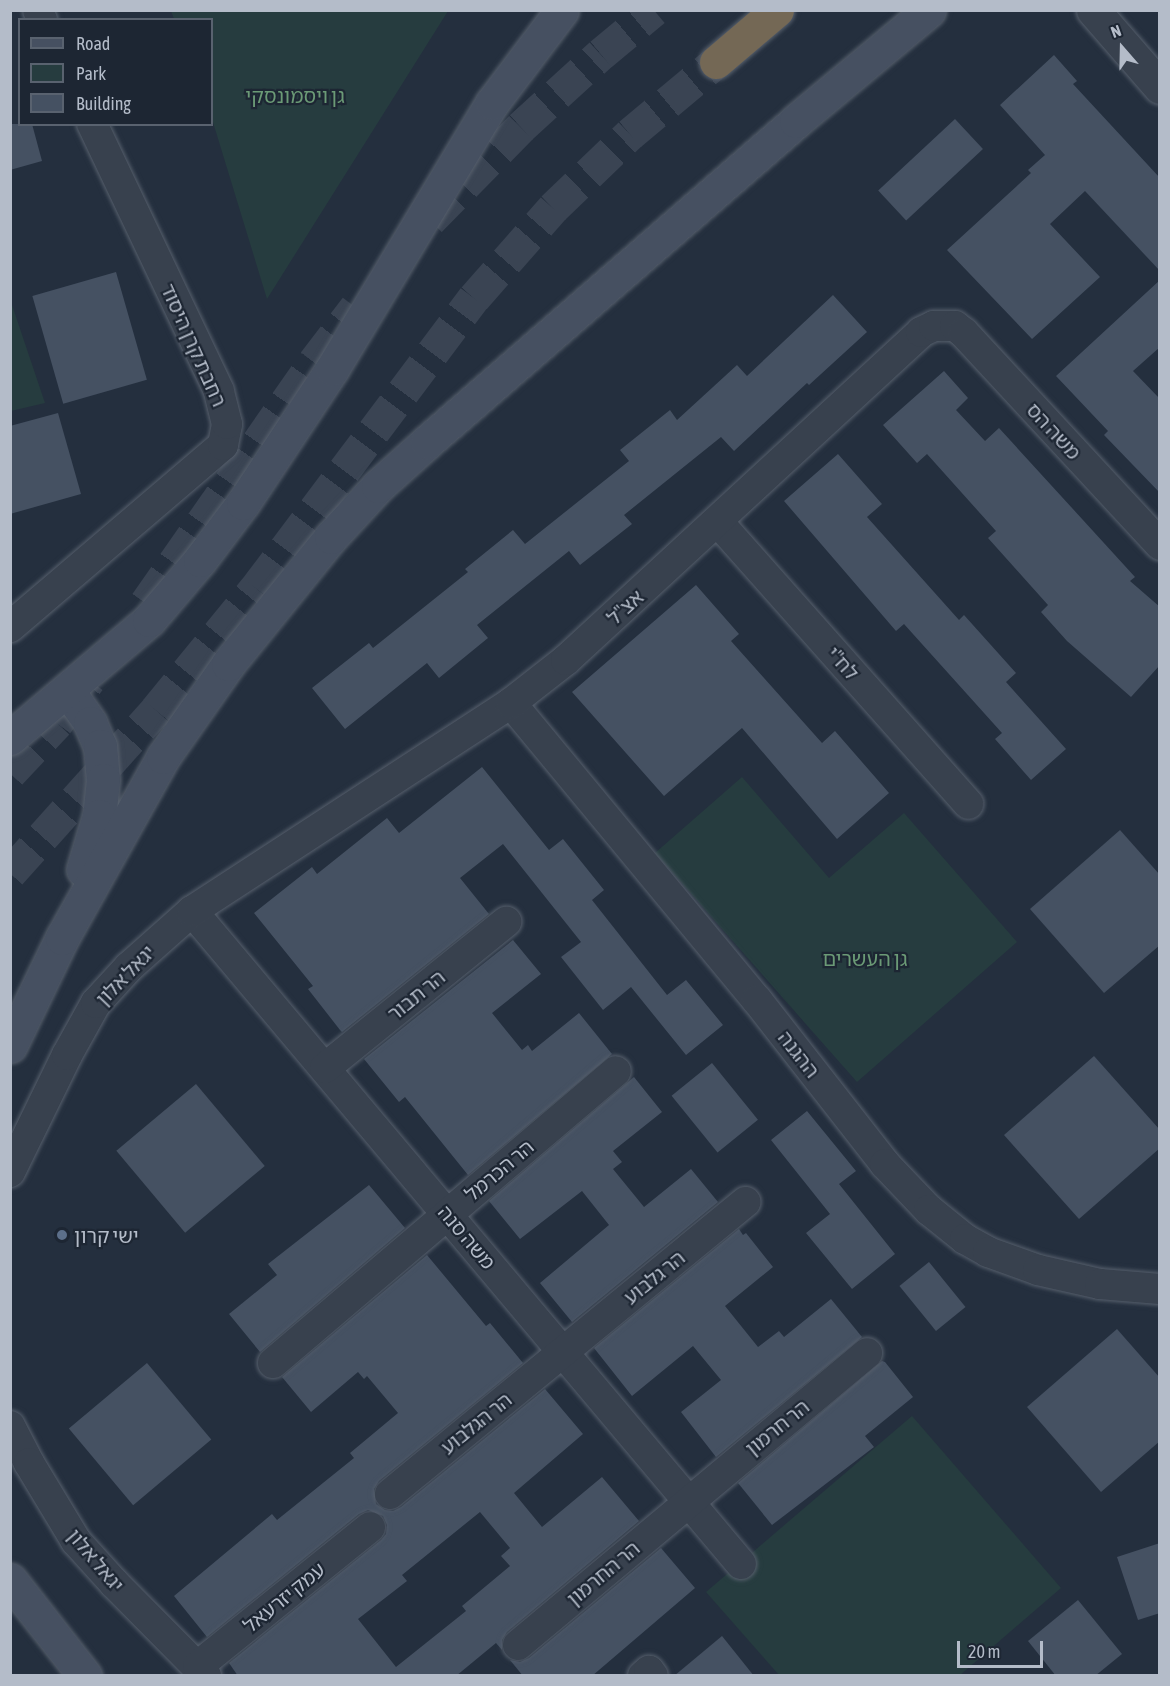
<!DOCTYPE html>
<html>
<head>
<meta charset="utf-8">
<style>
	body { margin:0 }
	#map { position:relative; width:1170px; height:1686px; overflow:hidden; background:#242f3e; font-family:"Asap Condensed","Noto Sans Hebrew",sans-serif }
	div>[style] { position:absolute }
	.green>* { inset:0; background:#263c3f }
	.building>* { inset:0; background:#455162; transform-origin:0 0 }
	.motorway-tunnel>* { height:33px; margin-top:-16.5px; transform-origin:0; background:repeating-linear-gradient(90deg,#3a4453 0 33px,transparent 0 49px) }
	.roads { filter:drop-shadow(0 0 2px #565f6c) drop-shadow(0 0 2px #565f6c) }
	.minor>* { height:30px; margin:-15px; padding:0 15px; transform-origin:15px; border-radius:15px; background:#38414e }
	.tertiary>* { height:33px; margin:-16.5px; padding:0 16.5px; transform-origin:16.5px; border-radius:16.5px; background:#38414e }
	.secondary>* { height:33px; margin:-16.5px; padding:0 16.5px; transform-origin:16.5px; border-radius:16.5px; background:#465061 }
	.motorway>* { height:33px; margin:-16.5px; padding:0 16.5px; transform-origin:16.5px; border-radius:16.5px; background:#746855 }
	.dots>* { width:16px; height:16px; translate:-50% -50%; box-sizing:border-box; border:3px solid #1d2633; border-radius:50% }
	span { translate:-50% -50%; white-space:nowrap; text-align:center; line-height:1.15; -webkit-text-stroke:4.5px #1d2633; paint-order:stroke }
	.park-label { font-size:20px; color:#6b9a76 }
	.street-label { font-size:20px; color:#b4bcc9 }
	.poi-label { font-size:20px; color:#b4bcc9 }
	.left { translate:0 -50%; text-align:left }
	.frame { position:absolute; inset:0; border:12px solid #b4bcc9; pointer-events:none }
	.legend { position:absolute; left:18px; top:18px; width:195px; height:108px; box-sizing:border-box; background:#1d2633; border:2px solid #59626f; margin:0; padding:8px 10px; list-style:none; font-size:18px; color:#b4bcc9 }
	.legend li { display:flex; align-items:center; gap:12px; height:30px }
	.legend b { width:30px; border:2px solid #59626f }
	.north { position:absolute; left:1092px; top:18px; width:60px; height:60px; -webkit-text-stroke:4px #1d2633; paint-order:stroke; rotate:340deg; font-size:16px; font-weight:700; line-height:24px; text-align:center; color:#b4bcc9 }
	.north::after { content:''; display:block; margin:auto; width:21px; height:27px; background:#b4bcc9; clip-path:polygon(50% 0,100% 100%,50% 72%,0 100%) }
	.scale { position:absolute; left:957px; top:1641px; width:86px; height:27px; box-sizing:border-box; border:3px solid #b4bcc9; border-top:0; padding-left:8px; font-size:18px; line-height:21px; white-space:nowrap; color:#b4bcc9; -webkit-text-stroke:4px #1d2633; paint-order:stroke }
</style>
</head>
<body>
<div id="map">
	<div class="green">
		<div style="clip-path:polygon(171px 11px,448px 11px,267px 299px,212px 119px,212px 20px,174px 19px)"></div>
		<div style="clip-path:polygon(11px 302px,45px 403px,11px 411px,10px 411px)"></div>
		<div style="clip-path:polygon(742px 777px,829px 878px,904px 813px,1017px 942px,857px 1082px,655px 853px)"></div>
		<div style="clip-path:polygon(912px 1416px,1061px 1588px,959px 1676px,779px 1675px,706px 1592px)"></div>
	</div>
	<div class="building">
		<div style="clip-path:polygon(1054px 55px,1077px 81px,1073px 84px,1160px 178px,1160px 271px,1085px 191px,1050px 224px,1100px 277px,1032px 339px,947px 250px,1031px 173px,1028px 170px,1045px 155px,1000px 105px)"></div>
		<div style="left:955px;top:119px;width:41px;height:105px;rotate:47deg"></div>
		<div style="clip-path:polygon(10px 124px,32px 124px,42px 161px,10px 170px)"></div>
		<div style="left:116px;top:272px;width:112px;height:87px;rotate:74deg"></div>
		<div style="clip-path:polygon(1160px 280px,1160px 347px,1133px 371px,1160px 399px,1160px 493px,1104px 435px,1108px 431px,1056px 376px)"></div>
		<div style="clip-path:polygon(833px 295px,867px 332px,809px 385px,807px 383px,734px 451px,721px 437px,624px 515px,632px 524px,580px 565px,569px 551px,477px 625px,488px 638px,439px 678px,427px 663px,345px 729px,312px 688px,369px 643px,373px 648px,468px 572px,465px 569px,513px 530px,525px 544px,629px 461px,620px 450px,670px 410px,677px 420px,737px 365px,747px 376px)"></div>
		<div style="clip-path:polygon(944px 371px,968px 398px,956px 410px,985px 441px,999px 428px,1135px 577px,1130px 581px,1160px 607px,1160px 665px,1131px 697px,1067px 641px,1041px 612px,1048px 605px,988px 538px,996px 531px,927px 454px,917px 463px,883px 425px)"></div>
		<div style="clip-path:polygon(58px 413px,81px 494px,10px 514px,10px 426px)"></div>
		<div style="clip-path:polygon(838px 454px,882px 504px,867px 517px,959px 620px,964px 615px,1016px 673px,1006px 682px,1066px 749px,1031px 780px,995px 739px,1002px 733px,904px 624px,896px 631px,784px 501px)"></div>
		<div style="clip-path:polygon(696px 585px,739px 634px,731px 641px,822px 743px,835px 731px,889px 793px,837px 839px,742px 728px,664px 796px,572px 692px)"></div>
		<div style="clip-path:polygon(482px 767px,549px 850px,563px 839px,604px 890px,592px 900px,667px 995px,686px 980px,723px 1025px,686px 1055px,631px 987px,603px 1010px,561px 957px,581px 942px,503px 844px,460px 878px,489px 914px,342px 1032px,340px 1030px,308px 989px,313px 986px,254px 913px,312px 867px,317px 874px,387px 818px,399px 833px)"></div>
		<div style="clip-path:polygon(1120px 830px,1160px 875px,1160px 945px,1104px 993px,1030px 909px)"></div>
		<div style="clip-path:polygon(513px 940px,541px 974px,492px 1013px,522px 1050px,528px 1045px,532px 1051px,579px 1013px,612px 1054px,468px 1175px,405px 1097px,399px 1102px,364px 1059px)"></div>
		<div style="clip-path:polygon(1094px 1056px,1160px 1130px,1160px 1148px,1079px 1219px,1004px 1135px)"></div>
		<div style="left:712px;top:1063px;width:73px;height:52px;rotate:51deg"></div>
		<div style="clip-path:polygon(634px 1077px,662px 1112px,613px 1151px,622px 1162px,613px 1169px,644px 1207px,691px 1169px,718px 1202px,572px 1322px,540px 1283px,609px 1225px,582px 1191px,520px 1239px,489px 1201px)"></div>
		<div style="left:196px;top:1084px;width:107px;height:104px;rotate:50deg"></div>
		<div style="clip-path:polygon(807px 1111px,856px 1171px,839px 1184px,895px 1254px,852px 1289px,806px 1233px,830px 1214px,771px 1140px)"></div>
		<div style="clip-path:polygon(369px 1185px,405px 1228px,260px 1352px,229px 1314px,277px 1275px,268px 1264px)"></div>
		<div style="clip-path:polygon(739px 1229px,743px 1235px,746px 1233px,773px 1267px,725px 1306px,758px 1347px,779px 1331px,784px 1337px,831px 1299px,862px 1337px,716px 1457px,681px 1412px,721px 1380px,693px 1346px,632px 1396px,594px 1348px)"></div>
		<div style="clip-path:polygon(evenodd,427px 1255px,486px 1326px,490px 1323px,523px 1363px,379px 1481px,374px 1489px,376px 1504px,385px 1510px,393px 1511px,401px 1507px,545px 1389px,583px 1434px,514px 1493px,542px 1527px,602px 1477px,639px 1521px,507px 1632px,502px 1640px,502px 1650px,496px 1643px,456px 1676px,238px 1676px,229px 1663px,381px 1540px,386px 1534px,387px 1525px,383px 1516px,368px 1510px,359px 1514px,207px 1637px,174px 1596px,272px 1514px,277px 1520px,354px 1458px,350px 1453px,398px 1413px,367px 1376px,364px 1379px,358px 1372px,311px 1412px,282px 1377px,427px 1255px,480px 1512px,510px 1548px,501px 1556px,510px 1566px,462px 1606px,466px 1611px,396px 1667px,358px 1619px,407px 1581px,402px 1575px,480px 1512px)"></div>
		<div style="left:929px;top:1262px;width:58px;height:38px;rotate:51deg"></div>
		<div style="clip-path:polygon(1117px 1329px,1160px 1378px,1160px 1441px,1101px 1492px,1027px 1407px)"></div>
		<div style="clip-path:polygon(882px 1361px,885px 1362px,913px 1397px,865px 1436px,874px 1447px,772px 1525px,738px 1483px)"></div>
		<div style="left:147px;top:1363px;width:100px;height:102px;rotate:50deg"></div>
		<div style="clip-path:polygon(1160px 1543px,1160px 1613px,1138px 1620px,1117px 1557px)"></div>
		<div style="clip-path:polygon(661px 1548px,695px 1588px,592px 1676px,523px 1676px,510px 1660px,520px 1662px,529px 1658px)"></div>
		<div style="clip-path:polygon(1078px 1600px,1122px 1654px,1095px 1676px,1056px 1676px,1028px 1641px)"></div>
		<div style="clip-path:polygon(722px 1636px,754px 1676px,674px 1676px)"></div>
	</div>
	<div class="motorway-tunnel">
		<div style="left:430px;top:220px;width:130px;rotate:-45.6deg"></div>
		<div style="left:521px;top:127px;width:108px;rotate:-42.4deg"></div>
		<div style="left:601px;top:54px;width:69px;rotate:-39.7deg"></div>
		<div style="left:146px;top:603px;width:294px;rotate:-55.1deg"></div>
		<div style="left:314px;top:362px;width:69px;rotate:-52.6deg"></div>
		<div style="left:10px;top:773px;width:69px;rotate:-46.8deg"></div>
		<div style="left:57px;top:723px;width:54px;rotate:-53.3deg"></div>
		<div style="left:10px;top:873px;width:219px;rotate:-48.1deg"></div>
		<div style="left:156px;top:710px;width:158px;rotate:-50.7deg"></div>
		<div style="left:256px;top:588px;width:363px;rotate:-53.1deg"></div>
		<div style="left:474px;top:298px;width:120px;rotate:-48.7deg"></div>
		<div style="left:553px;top:208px;width:107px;rotate:-43.9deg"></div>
		<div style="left:630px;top:134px;width:112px;rotate:-39.9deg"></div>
	</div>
	<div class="roads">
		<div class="minor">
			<div style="left:38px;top:10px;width:11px;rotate:68deg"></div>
			<div style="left:718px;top:522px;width:377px;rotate:48.4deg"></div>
			<div style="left:10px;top:627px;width:280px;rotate:-40.5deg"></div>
			<div style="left:223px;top:445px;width:21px;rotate:-79deg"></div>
			<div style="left:227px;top:424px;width:34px;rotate:-104deg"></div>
			<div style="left:219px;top:391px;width:296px;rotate:-115.4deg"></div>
			<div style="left:511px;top:703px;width:386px;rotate:50.4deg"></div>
			<div style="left:757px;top:1000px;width:208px;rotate:52deg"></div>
			<div style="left:885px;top:1164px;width:64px;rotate:46.3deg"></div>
			<div style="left:929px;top:1210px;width:46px;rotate:38.9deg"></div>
			<div style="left:965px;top:1239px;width:26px;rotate:29deg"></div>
			<div style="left:988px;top:1252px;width:53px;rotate:19.8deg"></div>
			<div style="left:1038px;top:1270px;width:64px;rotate:12.7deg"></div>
			<div style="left:1100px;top:1284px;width:60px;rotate:4.8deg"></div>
			<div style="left:192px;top:911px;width:853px;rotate:49.95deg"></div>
			<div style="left:325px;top:1068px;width:233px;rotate:-38.9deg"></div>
			<div style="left:10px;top:1172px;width:130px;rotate:-64deg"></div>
			<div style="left:67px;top:1055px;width:60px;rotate:-60.9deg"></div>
			<div style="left:96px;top:1003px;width:49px;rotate:-47.5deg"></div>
			<div style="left:129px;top:967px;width:84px;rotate:-41.6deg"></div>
			<div style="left:192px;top:911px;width:381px;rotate:-33.1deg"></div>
			<div style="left:511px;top:703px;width:70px;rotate:-38deg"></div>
			<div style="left:566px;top:660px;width:483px;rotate:-42.7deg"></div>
			<div style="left:921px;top:332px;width:14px;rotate:-25deg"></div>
			<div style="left:934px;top:326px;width:21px"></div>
			<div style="left:955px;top:326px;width:11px;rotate:38deg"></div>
			<div style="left:964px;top:333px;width:289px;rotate:47.2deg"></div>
			<div style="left:273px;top:1363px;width:450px;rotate:-40.4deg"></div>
			<div style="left:10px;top:1426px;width:42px;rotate:62.8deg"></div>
			<div style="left:29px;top:1463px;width:91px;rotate:58.9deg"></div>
			<div style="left:76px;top:1541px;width:57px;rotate:47.9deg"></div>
			<div style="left:114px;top:1583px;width:131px;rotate:45.3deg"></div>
			<div style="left:390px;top:1494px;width:460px;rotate:-39.4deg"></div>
			<div style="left:518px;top:1645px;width:455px;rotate:-39.9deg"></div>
			<div style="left:198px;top:1666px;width:221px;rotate:-38.9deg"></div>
			<div style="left:643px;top:1676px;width:8px;rotate:-40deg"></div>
			<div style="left:649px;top:1671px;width:6px;rotate:51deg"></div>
		</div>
		<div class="tertiary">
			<div style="left:1093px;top:10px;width:102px;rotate:49deg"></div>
		</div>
		<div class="secondary">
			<div style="left:68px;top:691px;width:39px;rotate:55deg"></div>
			<div style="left:90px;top:723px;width:25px;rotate:67deg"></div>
			<div style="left:100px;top:746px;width:34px;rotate:85deg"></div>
			<div style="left:103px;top:780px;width:36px;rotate:96deg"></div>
			<div style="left:99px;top:816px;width:56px;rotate:106.5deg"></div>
			<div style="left:10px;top:738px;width:182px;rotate:-40.3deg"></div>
			<div style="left:149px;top:620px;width:79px;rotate:-49.6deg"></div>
			<div style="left:200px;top:560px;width:71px;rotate:-53deg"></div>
			<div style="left:243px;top:503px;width:161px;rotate:-56.4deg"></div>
			<div style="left:332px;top:369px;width:310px;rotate:-59deg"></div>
			<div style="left:492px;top:103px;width:116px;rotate:-53deg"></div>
			<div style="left:10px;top:1046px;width:120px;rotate:-64.3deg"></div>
			<div style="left:62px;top:938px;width:207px;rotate:-60.8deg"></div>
			<div style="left:163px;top:757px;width:113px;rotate:-55deg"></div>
			<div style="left:228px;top:664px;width:164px;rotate:-51deg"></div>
			<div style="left:331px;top:537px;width:69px;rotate:-47.3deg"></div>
			<div style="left:378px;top:486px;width:66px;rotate:-41.9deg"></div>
			<div style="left:427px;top:442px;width:489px;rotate:-41deg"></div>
			<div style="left:796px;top:121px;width:173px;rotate:-39.8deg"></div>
			<div style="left:10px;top:1580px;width:122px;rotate:52deg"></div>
		</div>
		<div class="motorway">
			<div style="left:716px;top:62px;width:80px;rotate:-40.4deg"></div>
		</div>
	</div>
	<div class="dots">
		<div style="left:62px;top:1235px;background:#5c6f8a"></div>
	</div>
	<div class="park-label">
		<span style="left:295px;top:95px">גן ויסמונסקי</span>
		<span style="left:865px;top:958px">גן העשרים</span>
	</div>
	<div class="street-label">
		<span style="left:194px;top:345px;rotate:66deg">רחבת קרן היסוד</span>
		<span style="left:1054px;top:431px;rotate:47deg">משה הס</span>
		<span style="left:625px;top:607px;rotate:-42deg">אצ"ל</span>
		<span style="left:843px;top:663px;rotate:48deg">לח"י</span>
		<span style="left:125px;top:975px;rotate:-46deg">יגאל אלון</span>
		<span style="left:416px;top:995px;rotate:-39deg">הר תבור</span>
		<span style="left:799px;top:1054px;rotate:52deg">ההגנה</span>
		<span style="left:499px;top:1170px;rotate:-40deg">הר הכרמל</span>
		<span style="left:467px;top:1237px;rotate:50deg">משה סנה</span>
		<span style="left:654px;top:1277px;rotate:-39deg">הר גלבוע</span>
		<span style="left:476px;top:1423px;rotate:-39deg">הר הגלבוע</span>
		<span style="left:777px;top:1427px;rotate:-39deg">הר חרמון</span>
		<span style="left:96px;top:1560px;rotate:50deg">יגאל אלון</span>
		<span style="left:603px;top:1573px;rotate:-40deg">הר החרמון</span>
		<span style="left:284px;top:1597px;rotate:-39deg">עמק יזרעאל</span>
	</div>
	<div class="poi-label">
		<span class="left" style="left:74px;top:1235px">ישי קרון</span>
	</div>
	<div class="frame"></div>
	<ul class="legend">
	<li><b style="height:8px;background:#465061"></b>Road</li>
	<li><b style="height:16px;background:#263c3f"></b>Park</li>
	<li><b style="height:16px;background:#455162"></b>Building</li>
	</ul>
	<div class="north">N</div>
	<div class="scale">20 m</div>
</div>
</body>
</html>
